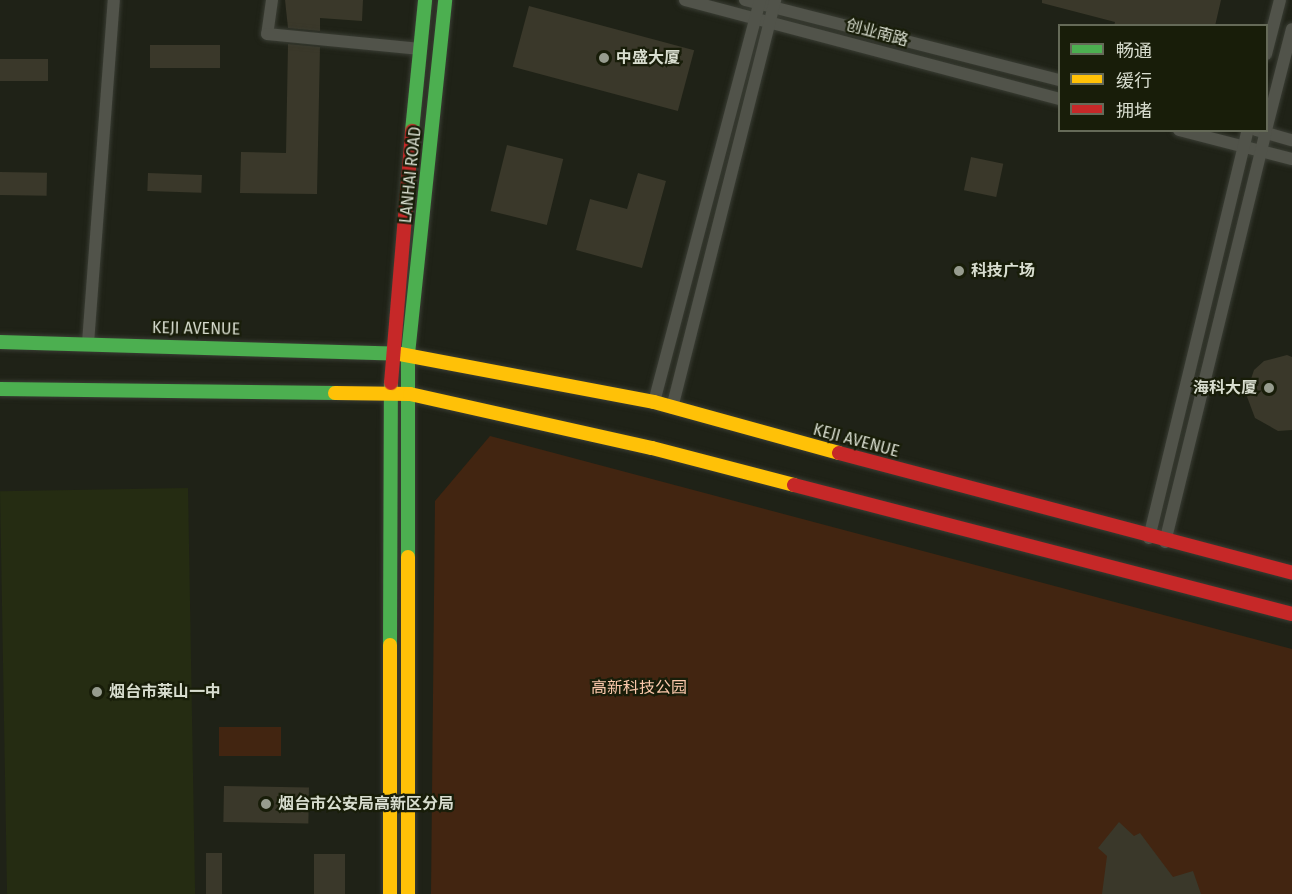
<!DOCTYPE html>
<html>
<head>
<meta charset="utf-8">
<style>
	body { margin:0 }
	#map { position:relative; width:1292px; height:894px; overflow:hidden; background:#1f2217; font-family:"Fira Sans","Noto Sans SC",sans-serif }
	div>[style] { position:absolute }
	.built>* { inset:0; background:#252c12; transform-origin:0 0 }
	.green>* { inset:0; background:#422511; transform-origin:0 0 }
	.building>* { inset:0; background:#3a382a; transform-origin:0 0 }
	.roads { filter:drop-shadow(0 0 2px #3a3d34) drop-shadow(0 0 2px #3a3d34) }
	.street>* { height:12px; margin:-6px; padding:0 6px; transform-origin:6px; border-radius:6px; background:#51534a }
	.fast>* { height:14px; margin:-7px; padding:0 7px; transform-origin:7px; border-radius:7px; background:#4caf50 }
	.slow>* { height:14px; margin:-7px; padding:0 7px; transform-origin:7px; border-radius:7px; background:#ffc107 }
	.jam>* { height:14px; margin:-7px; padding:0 7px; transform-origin:7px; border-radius:7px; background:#c62828 }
	.dots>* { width:16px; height:16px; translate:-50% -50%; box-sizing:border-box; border:3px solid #181d09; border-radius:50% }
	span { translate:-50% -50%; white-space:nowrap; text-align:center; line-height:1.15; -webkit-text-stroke:4.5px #181d09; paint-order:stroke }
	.street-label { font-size:16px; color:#d8ddcf }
	.poi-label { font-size:16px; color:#d8ddcf; font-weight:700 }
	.left { translate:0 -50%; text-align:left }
	.right { translate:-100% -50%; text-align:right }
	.park-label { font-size:16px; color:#fac8ab }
	.legend { position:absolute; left:1058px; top:24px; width:210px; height:108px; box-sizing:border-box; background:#181d09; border:2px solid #656a58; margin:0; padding:8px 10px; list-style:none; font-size:18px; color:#d8ddcf }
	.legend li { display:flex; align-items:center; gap:12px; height:30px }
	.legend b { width:30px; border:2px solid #656a58 }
</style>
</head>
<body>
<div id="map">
	<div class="built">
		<div style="left:188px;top:488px;width:406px;height:188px;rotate:89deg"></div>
	</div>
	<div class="green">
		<div style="clip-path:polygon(490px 436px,1292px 649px,1292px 894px,431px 894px,435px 501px)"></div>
		<div style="left:219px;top:727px;width:62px;height:29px"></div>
	</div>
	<div class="building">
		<div style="clip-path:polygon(285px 0,363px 0,362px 21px,320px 18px,320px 31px,288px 28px)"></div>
		<div style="clip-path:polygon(1042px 0,1221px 0,1215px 26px,1114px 26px,1115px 22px,1042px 3px)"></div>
		<div style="left:529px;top:6px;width:171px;height:63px;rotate:15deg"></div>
		<div style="clip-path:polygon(288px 44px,320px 47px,317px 194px,240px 193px,241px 152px,286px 153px)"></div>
		<div style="left:150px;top:45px;width:70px;height:23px"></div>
		<div style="left:0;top:59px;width:48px;height:22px"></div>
		<div style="left:507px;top:145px;width:58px;height:68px;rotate:14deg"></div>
		<div style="left:971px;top:157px;width:33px;height:34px;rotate:12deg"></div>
		<div style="left:0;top:172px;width:47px;height:23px;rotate:1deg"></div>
		<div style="left:148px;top:173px;width:54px;height:18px;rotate:2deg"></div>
		<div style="clip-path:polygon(638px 173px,666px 181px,642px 268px,576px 250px,590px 199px,627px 209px)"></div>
		<div style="clip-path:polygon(1287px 355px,1292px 357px,1292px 430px,1278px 431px,1255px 418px,1246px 394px,1254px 370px,1264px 361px)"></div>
		<div style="left:224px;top:786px;width:85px;height:36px;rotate:1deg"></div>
		<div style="clip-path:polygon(1119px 822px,1134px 836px,1140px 833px,1173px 877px,1193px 871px,1201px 894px,1102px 894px,1107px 856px,1098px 848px)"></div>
		<div style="left:206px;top:853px;width:16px;height:41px"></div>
		<div style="left:314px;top:854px;width:31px;height:40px"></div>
	</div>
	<div class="roads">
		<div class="street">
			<div style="left:272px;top:0;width:34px;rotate:98deg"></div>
			<div style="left:267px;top:34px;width:154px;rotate:5.6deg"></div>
			<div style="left:685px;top:0;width:388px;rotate:14.8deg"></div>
			<div style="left:745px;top:0;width:325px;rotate:14.3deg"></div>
			<div style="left:1266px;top:54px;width:56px;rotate:-75.5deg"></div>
			<div style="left:1179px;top:130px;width:117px;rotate:14.4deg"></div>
			<div style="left:1256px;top:130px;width:37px;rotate:16deg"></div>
			<div style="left:1266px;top:130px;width:104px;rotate:-75.6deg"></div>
			<div style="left:88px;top:343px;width:344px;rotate:-85.7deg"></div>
			<div style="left:654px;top:402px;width:416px;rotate:-75.2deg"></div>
			<div style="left:672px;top:408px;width:421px;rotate:-75.8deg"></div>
			<div style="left:1149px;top:538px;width:420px;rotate:-76.4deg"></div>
			<div style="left:1165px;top:542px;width:424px;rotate:-76.2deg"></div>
		</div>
		<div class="fast">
			<div style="left:412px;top:131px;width:132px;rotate:-84.3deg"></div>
			<div style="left:0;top:342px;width:400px;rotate:1.7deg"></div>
			<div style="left:0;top:389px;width:335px;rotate:0.7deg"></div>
			<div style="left:408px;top:557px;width:203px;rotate:-90deg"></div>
			<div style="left:408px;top:354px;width:356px;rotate:-84deg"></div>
			<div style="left:390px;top:645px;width:262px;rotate:-89.8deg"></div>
		</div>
		<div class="slow">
			<div style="left:400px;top:354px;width:258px;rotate:10.7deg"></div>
			<div style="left:654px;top:402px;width:192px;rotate:15.4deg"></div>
			<div style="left:335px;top:393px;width:75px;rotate:0.8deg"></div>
			<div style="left:410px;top:394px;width:248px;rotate:12.6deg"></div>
			<div style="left:652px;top:448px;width:147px;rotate:14.6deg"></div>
			<div style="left:408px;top:557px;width:337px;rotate:90deg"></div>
			<div style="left:390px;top:894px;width:249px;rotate:-90deg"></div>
		</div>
		<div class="jam">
			<div style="left:391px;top:383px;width:253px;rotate:-85.2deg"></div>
			<div style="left:839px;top:453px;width:469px;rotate:14.8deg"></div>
			<div style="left:794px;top:485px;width:514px;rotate:14.52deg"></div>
		</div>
	</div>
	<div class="dots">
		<div style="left:604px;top:58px;background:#979c8f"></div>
		<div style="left:959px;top:271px;background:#979c8f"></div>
		<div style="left:1269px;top:388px;background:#979c8f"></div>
		<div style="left:97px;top:692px;background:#979c8f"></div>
		<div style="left:266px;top:804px;background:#979c8f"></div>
	</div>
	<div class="street-label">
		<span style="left:877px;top:33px;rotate:15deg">创业南路</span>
		<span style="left:411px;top:175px;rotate:-84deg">LANHAI ROAD</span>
		<span style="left:196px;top:329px;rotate:1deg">KEJI AVENUE</span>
		<span style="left:856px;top:441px;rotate:15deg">KEJI AVENUE</span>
	</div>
	<div class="poi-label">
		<span class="left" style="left:616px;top:58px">中盛大厦</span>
		<span class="left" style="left:971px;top:271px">科技广场</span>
		<span class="right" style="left:1257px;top:388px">海科大厦</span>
		<span class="left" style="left:109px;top:692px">烟台市莱山一中</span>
		<span class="left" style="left:278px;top:804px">烟台市公安局高新区分局</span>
	</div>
	<div class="park-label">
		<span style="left:639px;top:688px">高新科技公园</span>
	</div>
	<ul class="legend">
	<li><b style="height:8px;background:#4caf50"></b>畅通</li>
	<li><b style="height:8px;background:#ffc107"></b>缓行</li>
	<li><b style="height:8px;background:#c62828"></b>拥堵</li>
	</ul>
</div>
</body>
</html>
